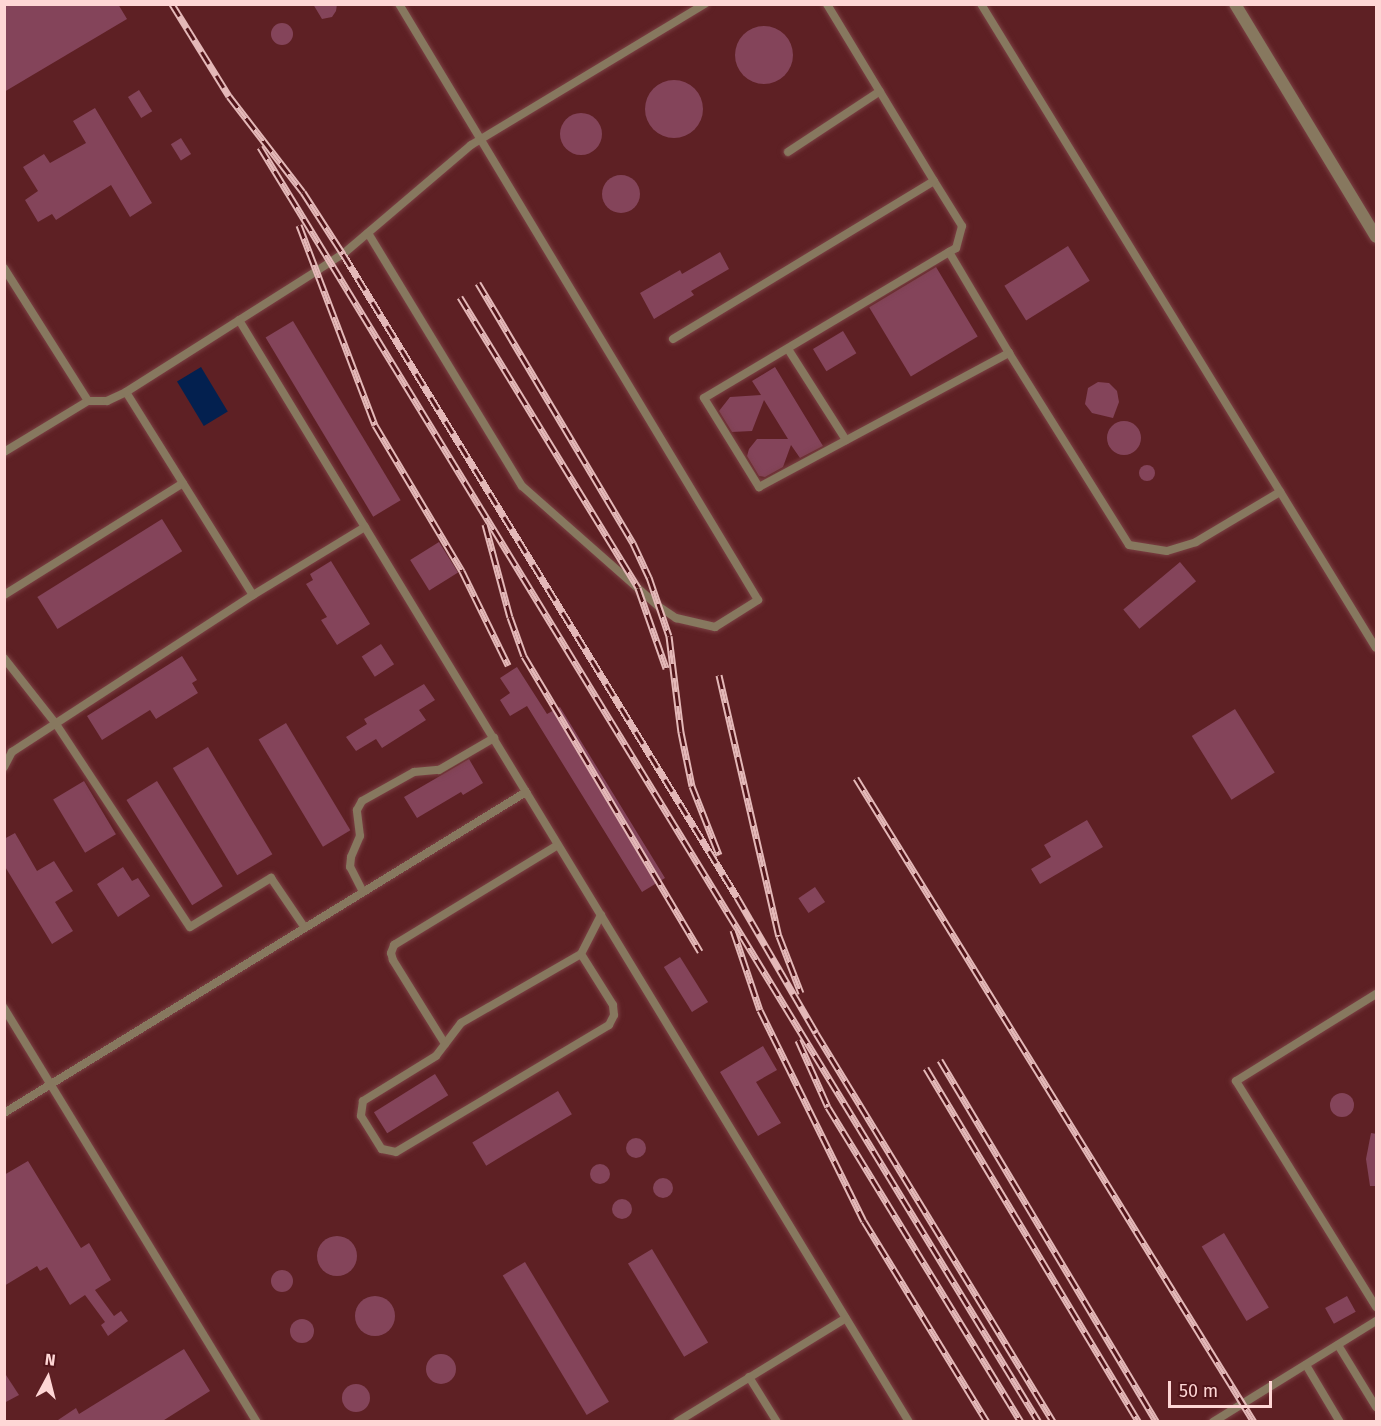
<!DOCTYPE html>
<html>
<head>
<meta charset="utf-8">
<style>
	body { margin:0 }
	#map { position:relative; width:1381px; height:1426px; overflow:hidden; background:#5e2024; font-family:"Fira Sans",sans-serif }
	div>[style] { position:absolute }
	.water>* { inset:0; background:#03204f; transform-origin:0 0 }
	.building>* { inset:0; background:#84445a; transform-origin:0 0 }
	.round { border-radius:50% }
	.roads { filter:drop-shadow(0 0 2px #7b4144) drop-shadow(0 0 2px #7b4144) }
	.service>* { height:8px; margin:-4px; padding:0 4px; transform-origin:4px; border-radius:4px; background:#87785f }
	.minor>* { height:12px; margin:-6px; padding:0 6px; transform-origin:6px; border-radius:6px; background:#87785f }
	.rail>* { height:7px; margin-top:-3.5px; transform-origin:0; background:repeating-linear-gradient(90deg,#52151a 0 14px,#e4b8b8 0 28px); box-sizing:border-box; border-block:2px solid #e4b8b8 }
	span { translate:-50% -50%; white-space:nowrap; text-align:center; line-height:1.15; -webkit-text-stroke:4.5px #52151a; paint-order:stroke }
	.frame { position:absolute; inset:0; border:6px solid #fed6d5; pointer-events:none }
	.north { position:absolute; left:18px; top:1348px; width:60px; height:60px; -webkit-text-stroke:4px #52151a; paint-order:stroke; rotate:7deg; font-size:16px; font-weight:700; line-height:24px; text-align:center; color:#fed6d5 }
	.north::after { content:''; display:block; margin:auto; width:21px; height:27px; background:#fed6d5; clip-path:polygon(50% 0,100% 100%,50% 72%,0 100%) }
	.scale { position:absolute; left:1168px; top:1381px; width:104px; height:27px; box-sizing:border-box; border:3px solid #fed6d5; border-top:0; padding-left:8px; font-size:18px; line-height:21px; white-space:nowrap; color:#fed6d5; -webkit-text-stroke:4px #52151a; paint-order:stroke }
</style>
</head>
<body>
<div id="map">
	<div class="water">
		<div style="left:201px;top:367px;width:52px;height:28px;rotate:59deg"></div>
	</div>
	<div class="building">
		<div style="clip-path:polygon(4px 4px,118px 4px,127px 19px,4px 92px)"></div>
		<div style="clip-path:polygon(313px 4px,337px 4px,336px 11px,332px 17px,322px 19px)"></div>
		<div class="round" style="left:271px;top:23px;width:22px;height:22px"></div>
		<div class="round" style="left:735px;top:26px;width:58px;height:58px"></div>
		<div class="round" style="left:645px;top:80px;width:58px;height:58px"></div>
		<div style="left:139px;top:90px;width:25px;height:13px;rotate:58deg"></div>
		<div style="clip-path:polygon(95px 108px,152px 203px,130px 217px,111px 185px,56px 220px,52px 214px,38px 222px,25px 200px,38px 191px,23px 167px,44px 154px,50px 163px,86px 143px,73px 121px)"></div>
		<div class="round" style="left:560px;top:113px;width:42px;height:42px"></div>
		<div style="left:181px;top:138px;width:19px;height:12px;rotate:58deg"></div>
		<div class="round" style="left:602px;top:175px;width:38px;height:38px"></div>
		<div style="left:1068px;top:246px;width:41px;height:75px;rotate:58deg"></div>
		<div style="clip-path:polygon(720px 252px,729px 269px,691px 291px,694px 295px,654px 319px,640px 293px,680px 270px,682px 274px)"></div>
		<div style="left:936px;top:267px;width:81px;height:78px;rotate:59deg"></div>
		<div style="left:293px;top:321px;width:209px;height:32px;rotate:59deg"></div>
		<div style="left:843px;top:331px;width:26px;height:35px;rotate:59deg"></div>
		<div style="clip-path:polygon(775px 367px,823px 446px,800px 458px,791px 445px,783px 467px,765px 477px,759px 476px,747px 456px,749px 449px,757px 439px,788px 439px,764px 400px,752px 431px,732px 432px,719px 411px,730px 397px,761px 395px,752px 381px)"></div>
		<div style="clip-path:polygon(1098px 382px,1109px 383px,1117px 391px,1119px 402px,1113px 418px,1092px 413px,1085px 404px,1088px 388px)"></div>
		<div class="round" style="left:1107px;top:421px;width:34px;height:34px"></div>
		<div class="round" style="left:1139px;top:465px;width:16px;height:16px"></div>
		<div style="left:162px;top:519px;width:38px;height:147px;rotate:58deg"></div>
		<div style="left:439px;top:542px;width:36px;height:34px;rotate:58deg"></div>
		<div style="clip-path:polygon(331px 561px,370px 624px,337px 645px,321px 620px,327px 617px,306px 584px,313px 580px,310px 574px)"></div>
		<div style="left:1180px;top:562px;width:25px;height:74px;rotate:50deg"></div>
		<div style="left:381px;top:644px;width:24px;height:23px;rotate:57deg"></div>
		<div style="clip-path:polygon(182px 656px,197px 680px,192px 683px,198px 693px,156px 719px,150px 710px,102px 740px,87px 716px)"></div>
		<div style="clip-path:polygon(517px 667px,547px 714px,560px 707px,665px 878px,642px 892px,527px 706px,510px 716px,500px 700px,510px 693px,500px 678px)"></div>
		<div style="clip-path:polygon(424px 684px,435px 700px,419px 710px,426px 720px,382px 748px,376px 739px,356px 751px,346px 737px,367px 724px,364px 719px)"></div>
		<div style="left:1235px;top:709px;width:75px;height:51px;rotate:58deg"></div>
		<div style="left:286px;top:723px;width:125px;height:32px;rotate:59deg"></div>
		<div style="left:208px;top:747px;width:125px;height:41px;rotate:59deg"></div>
		<div style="clip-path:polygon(469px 759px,483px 783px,463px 795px,461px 792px,417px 818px,404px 797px)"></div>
		<div style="left:84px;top:781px;width:62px;height:36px;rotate:59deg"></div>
		<div style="left:157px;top:781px;width:124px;height:36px;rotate:58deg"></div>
		<div style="clip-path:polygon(1087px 820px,1103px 847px,1040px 884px,1031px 869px,1051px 857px,1044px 845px)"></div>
		<div style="clip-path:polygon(15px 833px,37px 871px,54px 861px,73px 891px,55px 902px,73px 931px,52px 944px,4px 865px,4px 839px)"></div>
		<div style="clip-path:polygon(123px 867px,132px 881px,138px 878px,150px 896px,118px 917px,97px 884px)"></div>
		<div style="left:815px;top:887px;width:18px;height:20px;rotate:56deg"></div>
		<div style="left:680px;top:957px;width:53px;height:19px;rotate:58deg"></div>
		<div style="clip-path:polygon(763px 1046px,777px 1070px,756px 1082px,781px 1123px,758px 1136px,720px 1072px)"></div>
		<div style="left:435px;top:1074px;width:25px;height:72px;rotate:58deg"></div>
		<div style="left:558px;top:1091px;width:27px;height:100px;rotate:59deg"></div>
		<div class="round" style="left:1330px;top:1093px;width:24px;height:24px"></div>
		<div style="clip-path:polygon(1371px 1133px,1377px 1134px,1377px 1186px,1370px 1186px,1366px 1159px)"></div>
		<div class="round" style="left:626px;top:1138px;width:20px;height:20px"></div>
		<div style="clip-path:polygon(28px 1161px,81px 1248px,89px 1243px,111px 1280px,95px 1290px,114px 1316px,121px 1311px,128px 1321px,108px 1336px,101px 1325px,105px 1322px,85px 1295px,70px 1305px,47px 1267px,40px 1271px,37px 1266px,4px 1286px,4px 1175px)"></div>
		<div class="round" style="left:590px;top:1164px;width:20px;height:20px"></div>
		<div class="round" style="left:653px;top:1178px;width:20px;height:20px"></div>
		<div class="round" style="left:612px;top:1199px;width:20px;height:20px"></div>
		<div style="left:1224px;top:1233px;width:87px;height:26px;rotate:59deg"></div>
		<div class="round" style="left:317px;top:1236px;width:40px;height:40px"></div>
		<div style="left:652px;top:1249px;width:109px;height:28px;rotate:59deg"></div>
		<div style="left:525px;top:1262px;width:163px;height:26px;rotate:59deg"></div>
		<div class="round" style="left:271px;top:1270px;width:22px;height:22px"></div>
		<div class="round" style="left:355px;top:1296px;width:40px;height:40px"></div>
		<div style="left:1347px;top:1296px;width:18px;height:25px;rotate:61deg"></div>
		<div class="round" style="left:290px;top:1319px;width:24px;height:24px"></div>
		<div style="clip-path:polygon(184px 1349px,210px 1391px,161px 1422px,55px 1422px,76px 1408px,79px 1414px)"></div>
		<div class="round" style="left:426px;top:1354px;width:30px;height:30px"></div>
		<div style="clip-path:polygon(4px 1372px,19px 1395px,4px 1403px)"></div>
		<div class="round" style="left:342px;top:1384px;width:28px;height:28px"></div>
	</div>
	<div class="roads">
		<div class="service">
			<div style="left:981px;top:4px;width:755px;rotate:58.48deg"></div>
			<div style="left:788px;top:152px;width:110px;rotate:-33.5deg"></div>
			<div style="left:934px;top:181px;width:53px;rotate:58.1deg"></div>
			<div style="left:962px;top:226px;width:23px;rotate:105deg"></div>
			<div style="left:956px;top:248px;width:8px;rotate:150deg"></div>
			<div style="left:949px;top:252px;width:285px;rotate:149.2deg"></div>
			<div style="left:704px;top:398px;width:105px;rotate:58.3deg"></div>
			<div style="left:759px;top:487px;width:284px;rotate:-28.2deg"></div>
			<div style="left:1009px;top:353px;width:117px;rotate:-120.7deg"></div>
			<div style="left:368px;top:233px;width:296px;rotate:58.7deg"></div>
			<div style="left:522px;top:486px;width:181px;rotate:41.4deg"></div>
			<div style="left:658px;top:606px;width:22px;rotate:34deg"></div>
			<div style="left:676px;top:618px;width:40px;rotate:13deg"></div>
			<div style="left:715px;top:627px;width:51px;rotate:-32.1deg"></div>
			<div style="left:758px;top:600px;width:696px;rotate:-121.06deg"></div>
			<div style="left:4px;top:268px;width:157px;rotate:57.7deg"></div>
			<div style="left:239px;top:320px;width:1290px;rotate:58.7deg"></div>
			<div style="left:673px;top:339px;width:305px;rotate:-31.2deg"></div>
			<div style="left:934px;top:181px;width:207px;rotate:-121.2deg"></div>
			<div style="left:788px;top:349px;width:108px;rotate:57.5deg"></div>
			<div style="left:1009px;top:353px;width:226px;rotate:58deg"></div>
			<div style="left:1129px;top:545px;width:38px;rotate:9deg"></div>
			<div style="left:1167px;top:551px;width:30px;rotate:-17deg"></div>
			<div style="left:1196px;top:542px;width:98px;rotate:-30.8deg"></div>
			<div style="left:126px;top:392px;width:239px;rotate:58deg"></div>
			<div style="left:253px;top:595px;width:131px;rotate:-31.3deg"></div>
			<div style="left:4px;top:452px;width:98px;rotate:-31.3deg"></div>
			<div style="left:88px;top:401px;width:19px"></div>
			<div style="left:107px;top:401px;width:21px;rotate:-25deg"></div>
			<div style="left:126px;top:392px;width:227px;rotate:-32.4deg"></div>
			<div style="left:318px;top:270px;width:30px;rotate:-33deg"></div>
			<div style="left:343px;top:254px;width:168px;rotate:-40.4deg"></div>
			<div style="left:471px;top:145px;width:273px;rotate:-31.1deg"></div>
			<div style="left:4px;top:595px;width:211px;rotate:-32deg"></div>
			<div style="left:4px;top:658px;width:84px;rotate:51.8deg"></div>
			<div style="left:56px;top:724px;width:243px;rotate:56.6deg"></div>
			<div style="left:190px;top:927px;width:95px;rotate:-31.2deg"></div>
			<div style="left:271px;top:878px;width:60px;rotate:55.8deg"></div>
			<div style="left:4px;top:767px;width:17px;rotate:-62deg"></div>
			<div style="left:12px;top:752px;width:288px;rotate:-33.1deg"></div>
			<div style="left:363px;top:892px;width:28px;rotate:-117deg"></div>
			<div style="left:350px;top:867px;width:10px;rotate:-84deg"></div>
			<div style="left:351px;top:857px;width:23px;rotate:-67deg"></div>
			<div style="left:360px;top:836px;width:26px;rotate:-97deg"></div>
			<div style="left:357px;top:810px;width:10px;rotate:-61deg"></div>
			<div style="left:362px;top:801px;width:60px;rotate:-29.1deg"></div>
			<div style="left:414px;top:772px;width:25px;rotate:-5deg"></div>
			<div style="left:439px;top:770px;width:64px;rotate:-30.2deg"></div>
			<div style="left:581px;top:954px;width:138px;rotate:150.1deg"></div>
			<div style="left:461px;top:1023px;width:41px;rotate:127.1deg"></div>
			<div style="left:436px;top:1056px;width:86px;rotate:148.3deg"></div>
			<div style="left:363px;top:1101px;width:15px;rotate:98deg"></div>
			<div style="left:361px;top:1116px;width:39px;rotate:58deg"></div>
			<div style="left:382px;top:1149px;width:14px;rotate:12deg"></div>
			<div style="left:396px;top:1152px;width:248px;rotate:-30.8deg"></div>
			<div style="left:609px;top:1025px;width:11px;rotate:-63deg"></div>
			<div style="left:614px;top:1015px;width:10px;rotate:-96deg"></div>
			<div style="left:613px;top:1005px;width:60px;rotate:-122.1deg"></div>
			<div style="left:581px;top:954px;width:44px;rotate:-62.9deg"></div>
			<div style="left:1376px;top:994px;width:165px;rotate:148.1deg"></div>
			<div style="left:1236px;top:1081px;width:266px;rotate:58.2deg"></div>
			<div style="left:4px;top:1008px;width:485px;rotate:58.6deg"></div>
			<div style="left:445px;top:1044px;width:99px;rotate:-121.8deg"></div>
			<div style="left:393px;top:960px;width:7px;rotate:-106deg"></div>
			<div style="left:391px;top:953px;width:9px;rotate:-69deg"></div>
			<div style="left:394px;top:945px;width:192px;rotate:-31.4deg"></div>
			<div style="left:4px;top:1113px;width:613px;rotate:-31.59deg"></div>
			<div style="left:1338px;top:1345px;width:73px;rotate:58.5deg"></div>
			<div style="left:1306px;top:1365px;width:66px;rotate:59.2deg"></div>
			<div style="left:749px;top:1377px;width:53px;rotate:58.1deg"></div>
			<div style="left:677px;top:1422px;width:198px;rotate:-31.6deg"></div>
			<div style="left:1213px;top:1422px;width:192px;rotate:-31.8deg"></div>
		</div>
		<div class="minor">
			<div style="left:1235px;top:4px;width:272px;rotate:58.8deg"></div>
		</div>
	</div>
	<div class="rail">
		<div style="left:172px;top:4px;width:108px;rotate:58.2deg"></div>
		<div style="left:229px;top:96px;width:121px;rotate:52.4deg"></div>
		<div style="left:303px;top:192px;width:74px;rotate:57.2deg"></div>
		<div style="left:343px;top:254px;width:754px;rotate:58.5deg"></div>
		<div style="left:737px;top:897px;width:157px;rotate:59.8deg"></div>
		<div style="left:816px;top:1033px;width:456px;rotate:58.6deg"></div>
		<div style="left:260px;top:147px;width:1494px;rotate:58.58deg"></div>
		<div style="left:299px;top:225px;width:214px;rotate:69.2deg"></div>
		<div style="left:375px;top:425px;width:170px;rotate:59.2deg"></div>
		<div style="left:462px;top:571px;width:105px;rotate:63.9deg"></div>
		<div style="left:478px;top:283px;width:303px;rotate:59.2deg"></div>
		<div style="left:633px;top:543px;width:38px;rotate:65deg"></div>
		<div style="left:649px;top:577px;width:62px;rotate:71.3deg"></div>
		<div style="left:669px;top:636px;width:97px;rotate:82.9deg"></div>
		<div style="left:681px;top:732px;width:55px;rotate:78.5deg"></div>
		<div style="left:692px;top:786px;width:74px;rotate:68.6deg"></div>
		<div style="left:460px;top:297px;width:341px;rotate:58.5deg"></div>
		<div style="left:638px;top:588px;width:85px;rotate:70.7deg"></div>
		<div style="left:485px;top:524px;width:96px;rotate:75deg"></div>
		<div style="left:510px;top:617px;width:41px;rotate:70.3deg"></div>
		<div style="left:524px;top:656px;width:344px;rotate:59.2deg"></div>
		<div style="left:719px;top:675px;width:268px;rotate:77.1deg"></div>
		<div style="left:779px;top:936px;width:61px;rotate:68.9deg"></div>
		<div style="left:856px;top:778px;width:757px;rotate:58.28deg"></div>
		<div style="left:733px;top:930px;width:84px;rotate:71.4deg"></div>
		<div style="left:760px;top:1010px;width:235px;rotate:63.8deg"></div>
		<div style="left:864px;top:1221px;width:236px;rotate:58.5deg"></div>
		<div style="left:798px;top:1040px;width:73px;rotate:65.9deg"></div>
		<div style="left:828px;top:1107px;width:369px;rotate:58.5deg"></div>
		<div style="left:940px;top:1060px;width:422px;rotate:59.1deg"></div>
		<div style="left:926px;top:1068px;width:413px;rotate:59deg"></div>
	</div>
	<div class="frame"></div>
	<div class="north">N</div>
	<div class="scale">50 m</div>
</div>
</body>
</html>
